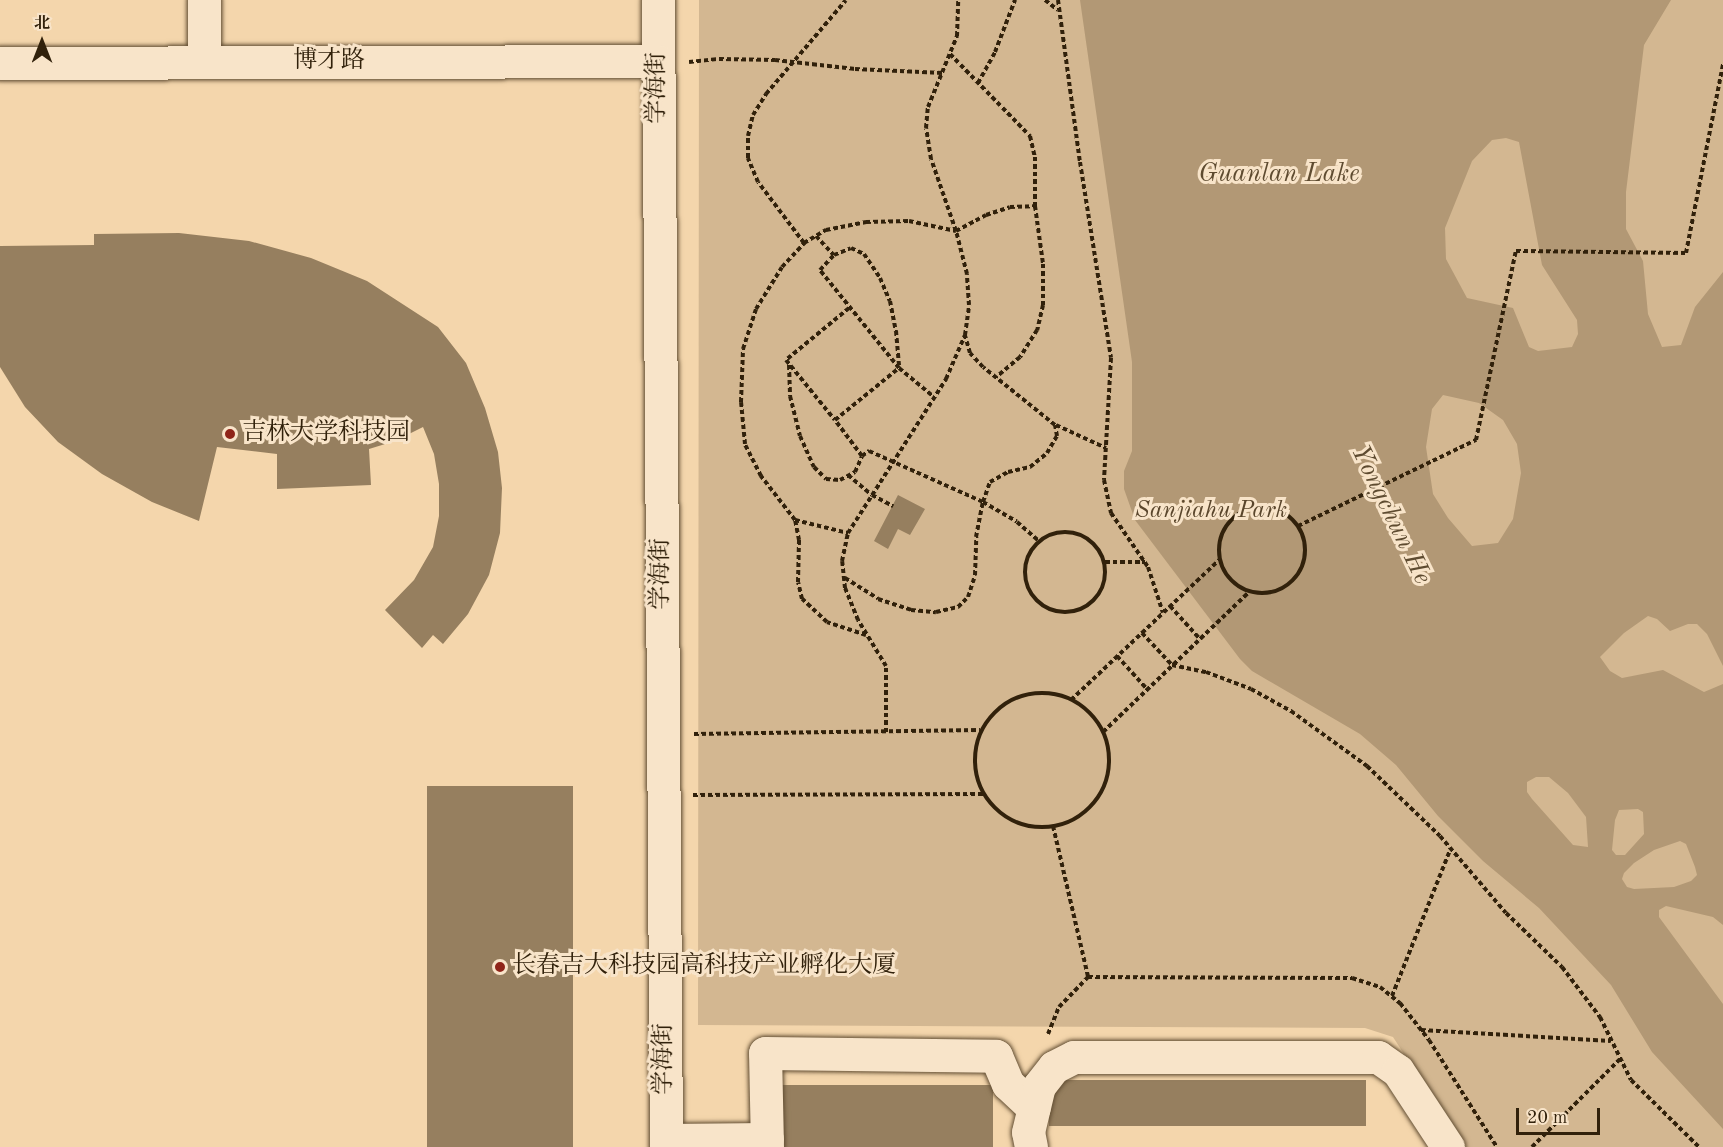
<!DOCTYPE html>
<html>
<head>
<meta charset="utf-8">
<style>
	body { margin:0 }
	#map { position:relative; width:1723px; height:1147px; overflow:hidden; background:#f4d6ac; font-family:"Old Standard TT","Noto Serif SC",serif }
	div>[style] { position:absolute }
	.green>* { inset:0; background:#d3b791 }
	.water>* { inset:0; background:#b29875 }
	.building>* { inset:0; background:#967f5f; transform-origin:0 0 }
	.path>* { height:4px; margin-top:-2px; transform-origin:0; background:repeating-linear-gradient(90deg,#31210b 0 4.5px,transparent 0 7.5px) }
	.path>.ring { margin:-2px; padding:0; box-sizing:content-box; background:none; border:4px solid #31210b; border-radius:50% }
	.roads { filter:drop-shadow(0 0 2px #624e33) drop-shadow(0 0 2px #624e33) }
	.minor>* { height:33px; margin:-16.5px; padding:0 16.5px; transform-origin:16.5px; border-radius:16.5px; background:#f8e4c9 }
	.dots>* { width:16px; height:16px; translate:-50% -50%; box-sizing:border-box; border:3px solid #f8e4c9; border-radius:50% }
	span { translate:-50% -50%; white-space:nowrap; text-align:center; line-height:1.15; -webkit-text-stroke:6px #f8e4c9; paint-order:stroke }
	.street-label { font-size:24px; color:#31210b }
	.poi-label { font-size:24px; color:#31210b }
	.left { translate:0 -50%; text-align:left }
	.park-label { font-size:24px; color:#5a462c; font-style:italic }
	.water-label { font-size:26px; color:#5e4b30; font-style:italic }
	.north { position:absolute; left:12px; top:12px; width:60px; height:60px; -webkit-text-stroke:4px #f8e4c9; paint-order:stroke; rotate:0deg; font-size:16px; font-weight:700; line-height:24px; text-align:center; color:#31210b }
	.north::after { content:''; display:block; margin:auto; width:21px; height:27px; background:#31210b; clip-path:polygon(50% 0,100% 100%,50% 72%,0 100%) }
	.scale { position:absolute; left:1516px; top:1108px; width:84px; height:27px; box-sizing:border-box; border:3px solid #31210b; border-top:0; padding-left:8px; font-size:18px; line-height:21px; white-space:nowrap; color:#31210b; -webkit-text-stroke:4px #f8e4c9; paint-order:stroke }
</style>
</head>
<body>
<div id="map">
	<div class="green">
		<div style="clip-path:polygon(699px 0,1723px 0,1723px 1147px,1464px 1147px,1393px 1037px,1365px 1028px,698px 1025px)"></div>
	</div>
	<div class="water">
		<div style="clip-path:polygon(evenodd,1080px 0,1671px 0,1644px 45px,1626px 192px,1626px 229px,1643px 261px,1648px 314px,1662px 347px,1681px 345px,1695px 307px,1723px 272px,1723px 666px,1707px 634px,1697px 624px,1688px 624px,1670px 631px,1657px 619px,1648px 616px,1624px 633px,1600px 657px,1610px 671px,1622px 678px,1663px 670px,1704px 692px,1723px 684px,1723px 925px,1713px 917px,1666px 906px,1659px 910px,1659px 917px,1723px 1004px,1723px 1129px,1652px 1052px,1611px 985px,1539px 908px,1483px 861px,1438px 816px,1396px 765px,1360px 734px,1252px 671px,1240px 659px,1135px 520px,1124px 489px,1124px 471px,1132px 451px,1132px 362px,1080px 0,1506px 138px,1519px 142px,1542px 265px,1577px 320px,1578px 334px,1572px 347px,1538px 351px,1529px 347px,1513px 308px,1467px 298px,1446px 259px,1445px 228px,1472px 161px,1492px 140px,1506px 138px,1080px 0,1443px 395px,1479px 403px,1503px 420px,1517px 444px,1521px 473px,1513px 519px,1498px 543px,1472px 546px,1448px 518px,1433px 494px,1426px 447px,1432px 409px,1443px 395px,1080px 0,1536px 777px,1549px 777px,1568px 793px,1586px 817px,1588px 847px,1573px 845px,1532px 799px,1527px 792px,1527px 782px,1536px 777px,1080px 0,1638px 809px,1643px 812px,1644px 834px,1625px 855px,1616px 855px,1612px 850px,1615px 820px,1619px 810px,1638px 809px,1080px 0,1680px 841px,1686px 844px,1695px 867px,1697px 875px,1691px 881px,1674px 887px,1634px 889px,1627px 887px,1622px 879px,1624px 873px,1634px 863px,1654px 850px,1680px 841px)"></div>
	</div>
	<div class="building">
		<div style="clip-path:polygon(179px 233px,249px 241px,311px 258px,367px 281px,438px 327px,466px 363px,485px 408px,498px 452px,502px 488px,500px 533px,489px 575px,468px 614px,443px 644px,433px 635px,422px 648px,385px 610px,414px 580px,433px 547px,439px 516px,439px 484px,434px 454px,423px 427px,395px 441px,369px 449px,371px 485px,277px 489px,277px 454px,217px 447px,199px 521px,152px 502px,102px 474px,58px 442px,25px 407px,0 367px,0 246px,94px 245px,94px 234px)"></div>
		<div style="clip-path:polygon(898px 495px,925px 509px,910px 535px,898px 529px,888px 549px,874px 541px)"></div>
		<div style="left:427px;top:786px;width:146px;height:361px"></div>
		<div style="left:1366px;top:1080px;width:46px;height:317px;rotate:90deg"></div>
		<div style="left:779px;top:1085px;width:214px;height:62px"></div>
	</div>
	<div class="path">
		<div style="left:1045px;top:0;width:16px;rotate:38deg"></div>
		<div style="left:1058px;top:0;width:163px;rotate:82.3deg"></div>
		<div style="left:1080px;top:162px;width:198px;rotate:81deg"></div>
		<div style="left:1111px;top:358px;width:122px;rotate:93.3deg"></div>
		<div style="left:1104px;top:480px;width:34px;rotate:78deg"></div>
		<div style="left:1111px;top:513px;width:65px;rotate:55.6deg"></div>
		<div style="left:1148px;top:567px;width:48px;rotate:71.9deg"></div>
		<div style="left:950px;top:54px;width:115px;rotate:45.7deg"></div>
		<div style="left:1030px;top:136px;width:22px;rotate:77deg"></div>
		<div style="left:1035px;top:157px;width:49px;rotate:90deg"></div>
		<div style="left:1035px;top:206px;width:59px;rotate:82.1deg"></div>
		<div style="left:1043px;top:264px;width:41px;rotate:90deg"></div>
		<div style="left:1043px;top:305px;width:26px;rotate:103deg"></div>
		<div style="left:1037px;top:330px;width:32px;rotate:122deg"></div>
		<div style="left:1020px;top:357px;width:31px;rotate:140deg"></div>
		<div style="left:689px;top:62px;width:30px;rotate:-6deg"></div>
		<div style="left:719px;top:59px;width:56px;rotate:1deg"></div>
		<div style="left:775px;top:60px;width:81px;rotate:6.4deg"></div>
		<div style="left:855px;top:69px;width:88px;rotate:2.6deg"></div>
		<div style="left:978px;top:83px;width:35px;rotate:-61deg"></div>
		<div style="left:995px;top:52px;width:56px;rotate:-69deg"></div>
		<div style="left:816px;top:236px;width:26px;rotate:47deg"></div>
		<div style="left:804px;top:243px;width:76px;rotate:-127deg"></div>
		<div style="left:758px;top:182px;width:26px;rotate:-113deg"></div>
		<div style="left:748px;top:158px;width:22px;rotate:-90deg"></div>
		<div style="left:748px;top:136px;width:22px;rotate:-77deg"></div>
		<div style="left:753px;top:115px;width:25px;rotate:-58deg"></div>
		<div style="left:766px;top:94px;width:123px;rotate:-49.6deg"></div>
		<div style="left:849px;top:308px;width:82px;rotate:140.5deg"></div>
		<div style="left:786px;top:360px;width:77px;rotate:50.8deg"></div>
		<div style="left:835px;top:420px;width:82px;rotate:-39.1deg"></div>
		<div style="left:899px;top:368px;width:126px;rotate:-128.9deg"></div>
		<div style="left:820px;top:270px;width:21px;rotate:-47deg"></div>
		<div style="left:834px;top:255px;width:18px;rotate:-22deg"></div>
		<div style="left:851px;top:248px;width:14px;rotate:25deg"></div>
		<div style="left:864px;top:254px;width:29px;rotate:56deg"></div>
		<div style="left:880px;top:278px;width:25px;rotate:67deg"></div>
		<div style="left:890px;top:301px;width:31px;rotate:79deg"></div>
		<div style="left:896px;top:331px;width:37px;rotate:85deg"></div>
		<div style="left:899px;top:368px;width:45px;rotate:39.6deg"></div>
		<div style="left:789px;top:365px;width:31px;rotate:88deg"></div>
		<div style="left:790px;top:396px;width:41px;rotate:76deg"></div>
		<div style="left:800px;top:436px;width:34px;rotate:66deg"></div>
		<div style="left:814px;top:467px;width:17px;rotate:45deg"></div>
		<div style="left:826px;top:479px;width:14px;rotate:4deg"></div>
		<div style="left:840px;top:480px;width:17px;rotate:-28deg"></div>
		<div style="left:855px;top:472px;width:17px;rotate:-66deg"></div>
		<div style="left:862px;top:456px;width:45px;rotate:-126.9deg"></div>
		<div style="left:1056px;top:425px;width:55px;rotate:24.7deg"></div>
		<div style="left:862px;top:456px;width:9px;rotate:-36deg"></div>
		<div style="left:869px;top:451px;width:125px;rotate:24.1deg"></div>
		<div style="left:983px;top:502px;width:39px;rotate:30deg"></div>
		<div style="left:1017px;top:522px;width:29px;rotate:41deg"></div>
		<div style="left:848px;top:475px;width:31px;rotate:40deg"></div>
		<div style="left:872px;top:495px;width:24px;rotate:28deg"></div>
		<div class="ring" style="left:1219px;top:507px;width:82px;height:82px"></div>
		<div style="left:795px;top:520px;width:55px;rotate:13.8deg"></div>
		<div style="left:1298px;top:526px;width:198px;rotate:-25.8deg"></div>
		<div style="left:1476px;top:440px;width:193px;rotate:-78.1deg"></div>
		<div style="left:1516px;top:251px;width:170px;rotate:0.7deg"></div>
		<div style="left:1686px;top:253px;width:193px;rotate:-78.9deg"></div>
		<div class="ring" style="left:1025px;top:532px;width:76px;height:76px"></div>
		<div style="left:1105px;top:562px;width:40px"></div>
		<div style="left:845px;top:578px;width:39px;rotate:32deg"></div>
		<div style="left:878px;top:599px;width:35px;rotate:18deg"></div>
		<div style="left:911px;top:610px;width:25px;rotate:5deg"></div>
		<div style="left:936px;top:612px;width:23px;rotate:-13deg"></div>
		<div style="left:958px;top:607px;width:14px;rotate:-45deg"></div>
		<div style="left:968px;top:597px;width:23px;rotate:-72deg"></div>
		<div style="left:975px;top:575px;width:38px;rotate:-88deg"></div>
		<div style="left:976px;top:537px;width:36px;rotate:-79deg"></div>
		<div style="left:983px;top:502px;width:21px;rotate:-71deg"></div>
		<div style="left:990px;top:482px;width:21px;rotate:-29deg"></div>
		<div style="left:1008px;top:472px;width:23px;rotate:-13deg"></div>
		<div style="left:1030px;top:467px;width:22px;rotate:-39deg"></div>
		<div style="left:1047px;top:453px;width:20px;rotate:-60deg"></div>
		<div style="left:1057px;top:436px;width:11px;rotate:-100deg"></div>
		<div style="left:1055px;top:425px;width:92px;rotate:-141.1deg"></div>
		<div style="left:983px;top:367px;width:19px;rotate:-133deg"></div>
		<div style="left:970px;top:353px;width:19px;rotate:-106deg"></div>
		<div style="left:1170px;top:606px;width:45px;rotate:47.7deg"></div>
		<div style="left:1142px;top:633px;width:44px;rotate:46.8deg"></div>
		<div style="left:1172px;top:665px;width:35px;rotate:12deg"></div>
		<div style="left:1206px;top:672px;width:48px;rotate:20.7deg"></div>
		<div style="left:1251px;top:689px;width:46px;rotate:28.8deg"></div>
		<div style="left:1291px;top:711px;width:94px;rotate:35.9deg"></div>
		<div style="left:1367px;top:766px;width:101px;rotate:43.8deg"></div>
		<div style="left:1440px;top:836px;width:101px;rotate:49.4deg"></div>
		<div style="left:1506px;top:913px;width:78px;rotate:44deg"></div>
		<div style="left:1562px;top:967px;width:63px;rotate:52.8deg"></div>
		<div style="left:1600px;top:1017px;width:70px;rotate:63.8deg"></div>
		<div style="left:1631px;top:1080px;width:95px;rotate:44.6deg"></div>
		<div style="left:866px;top:635px;width:41px;rotate:-161.6deg"></div>
		<div style="left:827px;top:622px;width:34px;rotate:-137deg"></div>
		<div style="left:802px;top:599px;width:17px;rotate:-103deg"></div>
		<div style="left:798px;top:582px;width:42px;rotate:-88.6deg"></div>
		<div style="left:799px;top:540px;width:20px;rotate:-101deg"></div>
		<div style="left:795px;top:520px;width:56px;rotate:-127.7deg"></div>
		<div style="left:761px;top:476px;width:36px;rotate:-117deg"></div>
		<div style="left:745px;top:444px;width:42px;rotate:-95.4deg"></div>
		<div style="left:741px;top:402px;width:53px;rotate:-87.8deg"></div>
		<div style="left:743px;top:349px;width:42px;rotate:-72deg"></div>
		<div style="left:756px;top:309px;width:49px;rotate:-58.2deg"></div>
		<div style="left:782px;top:267px;width:33px;rotate:-47deg"></div>
		<div style="left:804px;top:243px;width:26px;rotate:-31deg"></div>
		<div style="left:826px;top:230px;width:41px;rotate:-11.3deg"></div>
		<div style="left:866px;top:222px;width:43px;rotate:-1.3deg"></div>
		<div style="left:909px;top:221px;width:48px;rotate:12deg"></div>
		<div style="left:956px;top:231px;width:34px;rotate:-28deg"></div>
		<div style="left:986px;top:215px;width:25px;rotate:-18deg"></div>
		<div style="left:1010px;top:207px;width:25px;rotate:-2deg"></div>
		<div style="left:1117px;top:656px;width:45px;rotate:47.7deg"></div>
		<div class="ring" style="left:975px;top:693px;width:130px;height:130px"></div>
		<div style="left:1071px;top:700px;width:204px;rotate:-43.4deg"></div>
		<div style="left:886px;top:732px;width:66px;rotate:-90deg"></div>
		<div style="left:886px;top:666px;width:54px;rotate:-121.3deg"></div>
		<div style="left:858px;top:620px;width:35px;rotate:-112deg"></div>
		<div style="left:845px;top:588px;width:27px;rotate:-96deg"></div>
		<div style="left:842px;top:561px;width:29px;rotate:-78deg"></div>
		<div style="left:848px;top:533px;width:183px;rotate:-57.5deg"></div>
		<div style="left:946px;top:379px;width:48px;rotate:-66.6deg"></div>
		<div style="left:965px;top:335px;width:30px;rotate:-82deg"></div>
		<div style="left:969px;top:305px;width:31px;rotate:-94deg"></div>
		<div style="left:967px;top:274px;width:44px;rotate:-104.3deg"></div>
		<div style="left:956px;top:231px;width:76px;rotate:-109.1deg"></div>
		<div style="left:931px;top:159px;width:31px;rotate:-99deg"></div>
		<div style="left:926px;top:128px;width:21px;rotate:-85deg"></div>
		<div style="left:928px;top:107px;width:77px;rotate:-67.8deg"></div>
		<div style="left:957px;top:36px;width:36px;rotate:-88deg"></div>
		<div style="left:1103px;top:732px;width:202px;rotate:-43.8deg"></div>
		<div style="left:694px;top:734px;width:286px;rotate:-0.8deg"></div>
		<div style="left:693px;top:795px;width:290px;rotate:-0.2deg"></div>
		<div style="left:1053px;top:826px;width:155px;rotate:76.9deg"></div>
		<div style="left:1088px;top:977px;width:264px;rotate:0.2deg"></div>
		<div style="left:1352px;top:978px;width:29px;rotate:18deg"></div>
		<div style="left:1380px;top:987px;width:26px;rotate:39deg"></div>
		<div style="left:1400px;top:1003px;width:47px;rotate:51.9deg"></div>
		<div style="left:1429px;top:1040px;width:127px;rotate:57.6deg"></div>
		<div style="left:1392px;top:996px;width:159px;rotate:-68.3deg"></div>
		<div style="left:1421px;top:1030px;width:190px;rotate:3.3deg"></div>
		<div style="left:1048px;top:1034px;width:29px;rotate:-68deg"></div>
		<div style="left:1059px;top:1007px;width:42px;rotate:-46deg"></div>
		<div style="left:1532px;top:1147px;width:124px;rotate:-45deg"></div>
	</div>
	<div class="roads">
		<div class="minor">
			<div style="left:204px;top:0;width:62px;rotate:90deg"></div>
			<div style="left:658px;top:0;width:1147px;rotate:89.6deg"></div>
			<div style="left:0;top:63px;width:658px;rotate:-0.17deg"></div>
			<div style="left:666px;top:1140px;width:101px;rotate:-0.6deg"></div>
			<div style="left:767px;top:1147px;width:94px;rotate:-91.2deg"></div>
			<div style="left:765px;top:1053px;width:231px;rotate:0.7deg"></div>
			<div style="left:996px;top:1056px;width:30px;rotate:67deg"></div>
			<div style="left:1008px;top:1084px;width:35px;rotate:43deg"></div>
			<div style="left:1031px;top:1147px;width:15px;rotate:-101deg"></div>
			<div style="left:1028px;top:1132px;width:47px;rotate:-76.6deg"></div>
			<div style="left:1039px;top:1086px;width:24px;rotate:-52deg"></div>
			<div style="left:1054px;top:1067px;width:22px;rotate:-27deg"></div>
			<div style="left:1074px;top:1057px;width:304px"></div>
			<div style="left:1378px;top:1057px;width:24px;rotate:35deg"></div>
			<div style="left:1398px;top:1071px;width:91px;rotate:56.7deg"></div>
		</div>
	</div>
	<div class="dots">
		<div style="left:230px;top:434px;background:#8f2418"></div>
		<div style="left:500px;top:967px;background:#8f2418"></div>
	</div>
	<div class="street-label">
		<span style="left:329px;top:62px">博才路</span>
		<span style="left:658px;top:88px;rotate:-90deg">学海街</span>
		<span style="left:662px;top:574px;rotate:-90deg">学海街</span>
		<span style="left:665px;top:1059px;rotate:-90deg">学海街</span>
	</div>
	<div class="poi-label">
		<span class="left" style="left:242px;top:434px">吉林大学科技园</span>
		<span class="left" style="left:512px;top:967px">长春吉大科技园高科技产业孵化大厦</span>
	</div>
	<div class="park-label">
		<span style="left:1211px;top:512px">Sanjiahu Park</span>
	</div>
	<div class="water-label">
		<span style="left:1279px;top:175px">Guanlan Lake</span>
		<span style="left:1390px;top:515px;rotate:64deg">Yongchun He</span>
	</div>
	<div class="north">北</div>
	<div class="scale">20 m</div>
</div>
</body>
</html>
